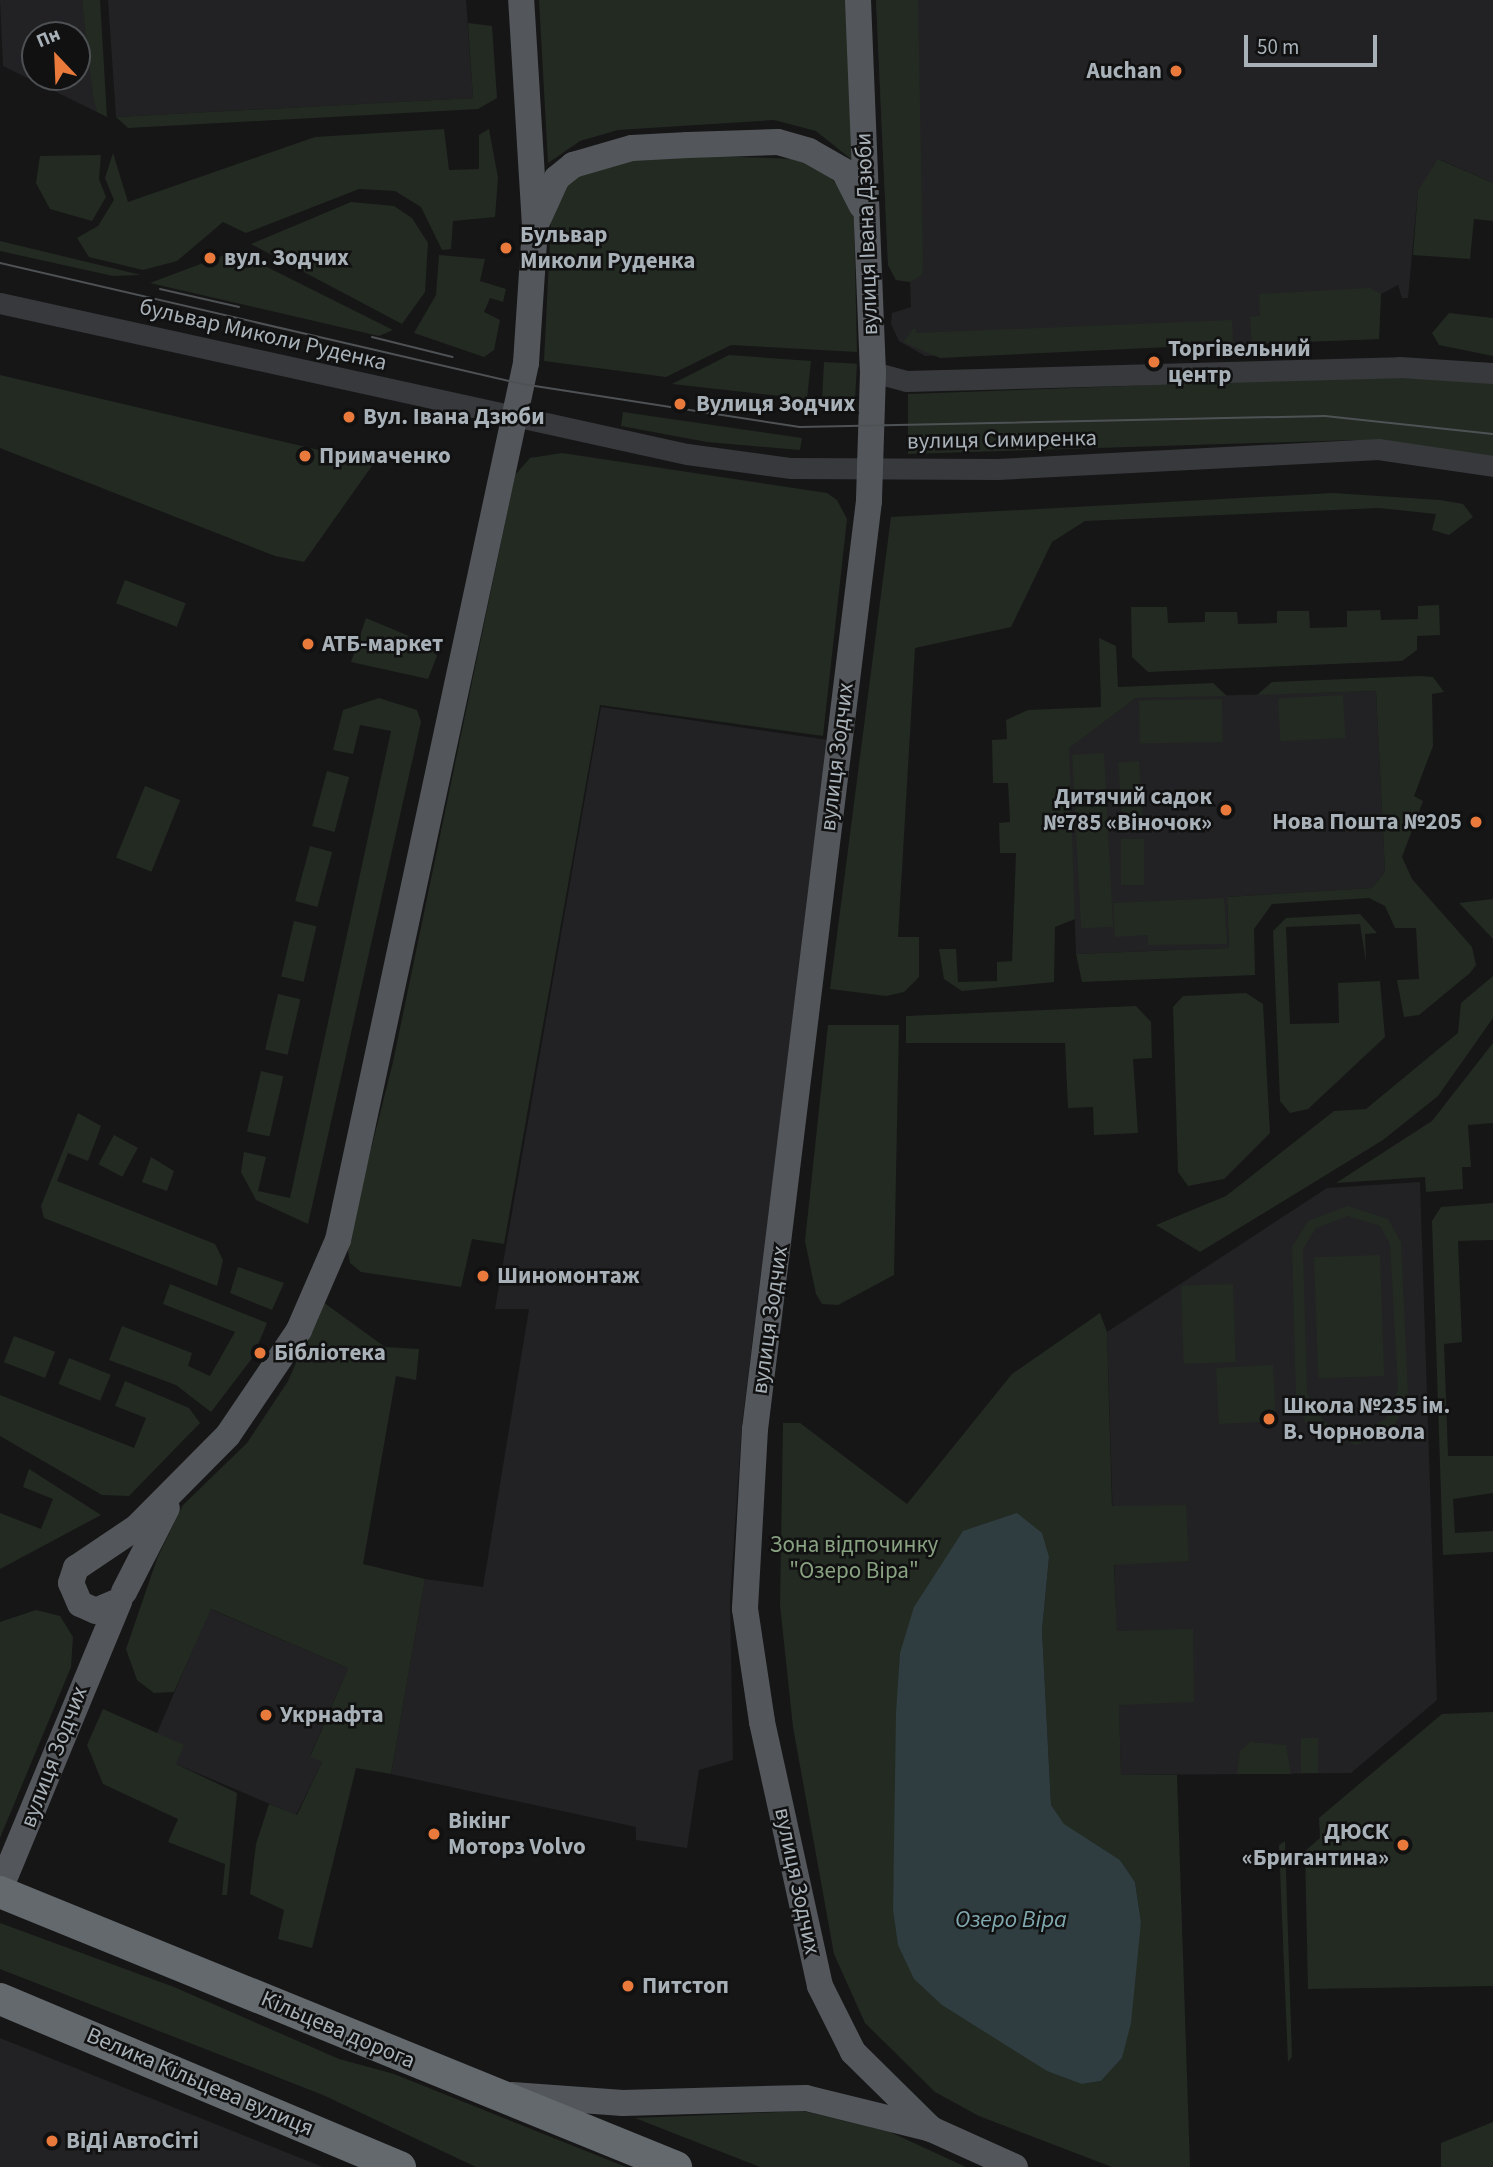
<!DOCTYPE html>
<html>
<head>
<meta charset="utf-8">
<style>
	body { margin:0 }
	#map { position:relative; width:1493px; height:2167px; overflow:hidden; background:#161617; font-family:"Source Sans 3",sans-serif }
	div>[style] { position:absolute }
	.built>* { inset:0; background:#222224 }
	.green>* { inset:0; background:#232a22; transform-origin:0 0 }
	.water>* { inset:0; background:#2f3d40 }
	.minor>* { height:21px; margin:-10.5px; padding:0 10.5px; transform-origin:10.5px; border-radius:10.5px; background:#37393c }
	.major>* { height:26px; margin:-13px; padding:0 13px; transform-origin:13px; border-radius:13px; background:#53575b }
	.highway>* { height:32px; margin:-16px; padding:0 16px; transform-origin:16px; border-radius:16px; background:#63696d }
	.tram>* { height:2px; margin:-1px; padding:0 1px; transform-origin:1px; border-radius:1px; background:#4e5255 }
	.dots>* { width:19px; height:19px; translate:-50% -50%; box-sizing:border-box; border:4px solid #111112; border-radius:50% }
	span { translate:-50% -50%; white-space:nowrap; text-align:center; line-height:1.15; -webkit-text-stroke:5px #111112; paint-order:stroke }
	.poi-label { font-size:23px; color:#a8b1b7; font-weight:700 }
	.right { translate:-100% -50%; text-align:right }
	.left { translate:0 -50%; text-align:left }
	.street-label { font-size:23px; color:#a8b1b7 }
	.park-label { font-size:23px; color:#88a180 }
	.water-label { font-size:24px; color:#81a9b0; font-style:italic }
	.north { position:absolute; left:21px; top:21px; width:70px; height:70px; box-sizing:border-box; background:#111112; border:2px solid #4d5154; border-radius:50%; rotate:337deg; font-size:19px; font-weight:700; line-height:28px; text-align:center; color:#a8b1b7 }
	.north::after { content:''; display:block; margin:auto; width:24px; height:32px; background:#e97a3c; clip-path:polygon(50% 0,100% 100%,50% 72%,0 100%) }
	.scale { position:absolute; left:1244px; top:35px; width:133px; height:32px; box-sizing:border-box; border:4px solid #a8b1b7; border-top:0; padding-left:9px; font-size:21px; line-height:24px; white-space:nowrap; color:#a8b1b7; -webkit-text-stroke:5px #111112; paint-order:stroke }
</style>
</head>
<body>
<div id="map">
	<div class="built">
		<div style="clip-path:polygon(evenodd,0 0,82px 0,97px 112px,3px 66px,0 0,35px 35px,77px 35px,77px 77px,35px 77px,35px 35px)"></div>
		<div style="clip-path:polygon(108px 0,466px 0,473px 98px,116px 117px)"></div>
		<div style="clip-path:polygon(876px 0,1493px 0,1493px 183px,1439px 159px,1418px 190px,1408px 298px,1402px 298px,1398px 285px,1381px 294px,1379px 339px,925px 356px,899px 341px,891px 324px,892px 313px,911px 307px,910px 282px,896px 280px,888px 265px)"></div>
		<div style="clip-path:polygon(1376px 691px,1385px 872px,1372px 888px,1227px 897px,1229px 948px,1076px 954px,1068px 748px,1136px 698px)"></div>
		<div style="clip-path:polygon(601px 707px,828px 740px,742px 1424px,730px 1600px,733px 1760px,699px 1770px,687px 1848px,636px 1840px,636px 1827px,391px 1774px,425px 1579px,483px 1587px,529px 1309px,495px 1309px)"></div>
		<div style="clip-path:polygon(1420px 1182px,1437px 1700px,1351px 1773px,1121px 1775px,1107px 1332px,1327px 1188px)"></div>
		<div style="clip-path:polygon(210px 1609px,348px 1668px,310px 1756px,322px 1762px,296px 1815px,176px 1764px,157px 1733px)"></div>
		<div style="clip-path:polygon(0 2038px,323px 2167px,0 2167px)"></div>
	</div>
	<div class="green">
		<div style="clip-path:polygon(82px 0,100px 0,107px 117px,97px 112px,93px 96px)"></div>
		<div style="clip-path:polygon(539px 0,847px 0,857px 164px,816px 131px,774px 120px,618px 130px,580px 141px,548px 163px)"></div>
		<div style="clip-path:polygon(876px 0,918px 0,923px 264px,922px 275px,910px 282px,896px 280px,888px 265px)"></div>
		<div style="clip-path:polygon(468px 23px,492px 26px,497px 98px,478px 109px,128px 128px,116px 117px,473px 98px)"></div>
		<div style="clip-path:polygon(444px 129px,449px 170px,479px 169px,479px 135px,489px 129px,498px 178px,495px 217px,453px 221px,451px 249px,442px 250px,421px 207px,395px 191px,359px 189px,246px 233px,223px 222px,177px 261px,143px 270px,89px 257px,77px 238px,98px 226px,114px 200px,105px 178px,113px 153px,128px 202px,315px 137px)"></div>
		<div style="clip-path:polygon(101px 155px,99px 179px,106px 197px,92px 221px,50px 209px,36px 183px,40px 156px)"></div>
		<div style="clip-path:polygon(713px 156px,797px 159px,828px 174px,845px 195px,854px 218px,857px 352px,731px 345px,666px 377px,544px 361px,552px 200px,574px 174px,612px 161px)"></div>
		<div style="clip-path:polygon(1438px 159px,1493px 183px,1493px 221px,1474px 219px,1470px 259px,1413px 255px,1418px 190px)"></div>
		<div style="clip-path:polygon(351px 202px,394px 206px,412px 218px,428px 243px,425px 292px,402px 324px,251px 244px)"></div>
		<div style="clip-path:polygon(0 241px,141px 275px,113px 276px,0 251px)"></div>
		<div style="clip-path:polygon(235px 251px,393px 330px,379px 336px,150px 283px)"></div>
		<div style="clip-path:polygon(439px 255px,485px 259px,480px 281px,506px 289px,503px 302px,490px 298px,484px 312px,500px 320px,494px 350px,484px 357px,414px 333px,436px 295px)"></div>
		<div style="clip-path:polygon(1369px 288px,1381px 294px,1379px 339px,1252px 344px,1250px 317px,1260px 316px,1259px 294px)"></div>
		<div style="clip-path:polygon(1449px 313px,1493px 318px,1493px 356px,1439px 345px,1432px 333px)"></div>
		<div style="clip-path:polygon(1232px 320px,1233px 344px,940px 358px,903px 342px,915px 327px,916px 333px)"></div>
		<div style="clip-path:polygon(729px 355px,811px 361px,807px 399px,672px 384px)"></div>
		<div style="left:824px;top:362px;width:33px;height:48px;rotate:3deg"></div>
		<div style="clip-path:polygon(0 375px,374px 463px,304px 562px,275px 556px,0 448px)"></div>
		<div style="clip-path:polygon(1379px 377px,1493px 382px,1493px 458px,1354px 440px,908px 454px,908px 394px)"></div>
		<div style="clip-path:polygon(623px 412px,802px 438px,800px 450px,707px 442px,621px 426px)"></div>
		<div style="clip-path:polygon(562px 453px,827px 493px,837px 500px,847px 519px,823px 736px,600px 705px,504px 1244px,472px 1239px,461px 1287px,361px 1272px,350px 1263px,347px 1245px,393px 1062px,515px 475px,530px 458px)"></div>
		<div style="clip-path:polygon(1333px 493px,1440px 500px,1463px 504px,1473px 517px,1449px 535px,1432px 530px,1436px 514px,1379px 508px,1085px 521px,1052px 542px,1011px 627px,915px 648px,898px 937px,919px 937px,919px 977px,904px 992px,886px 996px,830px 989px,891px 517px)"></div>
		<div style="left:125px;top:580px;width:65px;height:25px;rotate:21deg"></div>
		<div style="clip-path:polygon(1439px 605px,1440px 635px,1417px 636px,1417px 650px,1402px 661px,1148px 672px,1132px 657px,1131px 607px,1167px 607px,1168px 623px,1205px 622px,1205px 612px,1237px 612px,1238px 624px,1277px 623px,1277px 611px,1309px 611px,1310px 628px,1347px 627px,1347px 611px,1380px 610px,1381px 620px,1418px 619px,1418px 606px)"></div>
		<div style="clip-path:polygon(366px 618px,428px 644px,437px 656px,428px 679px,351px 662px)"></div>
		<div style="clip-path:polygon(1099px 638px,1116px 646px,1118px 687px,1213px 683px,1227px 696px,1136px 698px,1069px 748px,1075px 919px,1055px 927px,1054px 982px,962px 991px,944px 979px,939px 949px,956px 949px,958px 982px,997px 981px,997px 962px,1012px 961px,1016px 853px,1000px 853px,999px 823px,1010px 822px,1008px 783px,993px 783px,992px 740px,1007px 739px,1006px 720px,1028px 710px,1101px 707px)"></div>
		<div style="clip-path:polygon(1420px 676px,1433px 677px,1444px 692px,1432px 694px,1433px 746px,1414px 796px,1423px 801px,1402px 857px,1412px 879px,1472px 947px,1476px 965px,1470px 973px,1419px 1015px,1404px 1017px,1397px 980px,1419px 979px,1416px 928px,1395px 928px,1385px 906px,1369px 898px,1272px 904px,1254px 929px,1255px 975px,1082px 982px,1076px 954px,1229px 948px,1227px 897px,1372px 888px,1385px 872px,1376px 691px,1257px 695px,1272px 682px)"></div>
		<div style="left:1343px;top:695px;width:43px;height:65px;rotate:87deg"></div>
		<div style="clip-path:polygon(379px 698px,417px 710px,421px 722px,308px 1224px,256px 1200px,241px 1172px,244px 1152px,266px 1157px,258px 1191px,290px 1198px,391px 731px,360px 725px,353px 754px,333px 750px,343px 710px)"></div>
		<div style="left:1222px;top:699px;width:43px;height:83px;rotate:89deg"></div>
		<div style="left:1104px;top:753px;width:174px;height:32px;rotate:87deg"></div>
		<div style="left:1139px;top:761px;width:58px;height:21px;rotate:86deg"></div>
		<div style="left:327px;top:771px;width:23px;height:57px;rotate:15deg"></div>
		<div style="left:145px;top:786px;width:38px;height:77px;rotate:22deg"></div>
		<div style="left:1121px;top:839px;width:23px;height:46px"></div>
		<div style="left:310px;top:846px;width:23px;height:57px;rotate:15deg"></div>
		<div style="clip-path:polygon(1224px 898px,1227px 944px,1148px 945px,1148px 935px,1115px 937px,1113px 903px)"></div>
		<div style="clip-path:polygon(1493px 899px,1493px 939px,1459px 903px)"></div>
		<div style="clip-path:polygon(1360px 914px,1377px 933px,1365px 934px,1366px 962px,1360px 924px,1286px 927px,1290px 1024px,1339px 1023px,1338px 983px,1380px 981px,1385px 1037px,1308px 1109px,1290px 1113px,1280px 1101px,1273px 931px,1286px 918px)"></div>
		<div style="left:294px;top:921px;width:23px;height:57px;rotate:13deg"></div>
		<div style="clip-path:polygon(1493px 976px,1493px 1018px,1438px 1096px,1383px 1140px,1200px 1252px,1156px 1225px,1226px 1196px,1334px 1111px,1366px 1109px,1458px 1033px,1461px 1003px)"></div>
		<div style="clip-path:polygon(1246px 993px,1263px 1004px,1270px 1133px,1224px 1179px,1188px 1186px,1178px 1172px,1173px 1007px,1183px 996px)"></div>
		<div style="left:278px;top:994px;width:23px;height:57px;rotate:13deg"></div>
		<div style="clip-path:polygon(1136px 1006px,1151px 1022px,1152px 1058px,1133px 1059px,1138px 1133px,1094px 1135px,1093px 1107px,1068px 1108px,1065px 1043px,906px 1043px,906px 1016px)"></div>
		<div style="clip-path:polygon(828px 1025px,899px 1025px,894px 1275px,838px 1305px,822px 1304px,816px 1294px,805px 1241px)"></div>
		<div style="clip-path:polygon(1493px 1043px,1493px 1123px,1468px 1125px,1471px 1167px,1462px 1167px,1463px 1189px,1426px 1192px,1425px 1177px,1336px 1183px,1432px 1121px)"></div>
		<div style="left:261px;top:1071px;width:23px;height:62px;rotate:13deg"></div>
		<div style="clip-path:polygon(78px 1113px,101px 1126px,88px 1161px,68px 1153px,57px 1181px,215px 1244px,223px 1260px,217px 1286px,44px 1218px,41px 1206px)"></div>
		<div style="left:114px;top:1135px;width:27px;height:33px;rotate:28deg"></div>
		<div style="clip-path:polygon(151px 1157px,174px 1171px,167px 1191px,142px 1182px)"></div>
		<div style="clip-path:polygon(1493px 1203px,1493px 1240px,1458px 1241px,1462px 1342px,1444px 1344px,1448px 1456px,1493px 1456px,1493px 1493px,1453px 1499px,1455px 1533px,1493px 1531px,1493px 1552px,1443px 1555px,1432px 1221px,1441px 1207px)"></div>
		<div style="clip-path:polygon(evenodd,1348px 1206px,1388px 1219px,1401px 1242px,1408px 1393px,1394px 1427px,1357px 1445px,1316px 1431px,1305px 1422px,1296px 1395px,1292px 1247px,1308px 1221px,1348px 1206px,1348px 1216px,1380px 1226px,1390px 1244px,1398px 1389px,1386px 1419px,1357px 1433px,1324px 1422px,1307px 1393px,1303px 1249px,1316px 1228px,1348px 1216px)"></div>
		<div style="left:1380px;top:1255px;width:121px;height:66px;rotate:88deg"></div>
		<div style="clip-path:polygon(238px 1267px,284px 1283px,272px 1310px,230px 1293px)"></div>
		<div style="clip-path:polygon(170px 1284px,267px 1323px,253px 1357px,211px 1412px,176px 1385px,109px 1360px,122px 1326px,192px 1353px,188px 1366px,210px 1376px,235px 1332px,163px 1304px)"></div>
		<div style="left:1233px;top:1284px;width:78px;height:52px;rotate:88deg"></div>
		<div style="clip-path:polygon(323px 1302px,385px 1347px,419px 1349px,416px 1380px,396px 1376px,363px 1564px,425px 1579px,391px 1774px,356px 1768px,312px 1948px,278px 1939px,284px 1910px,250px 1894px,256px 1844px,269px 1804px,297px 1815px,322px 1762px,310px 1757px,348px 1668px,211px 1609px,174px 1692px,154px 1693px,137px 1680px,126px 1649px,158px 1556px,183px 1505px,247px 1443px,288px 1381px)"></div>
		<div style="clip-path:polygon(evenodd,1100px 1313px,1107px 1332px,1112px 1506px,1186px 1505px,1189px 1561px,1114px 1565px,1117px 1631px,1193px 1629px,1194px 1702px,1119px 1705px,1121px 1775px,1177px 1775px,1190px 2167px,1112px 2167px,979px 2116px,935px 2092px,865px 2023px,834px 1954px,793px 1727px,780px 1605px,783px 1423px,800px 1423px,907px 1504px,1012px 1374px,1100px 1313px,1049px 1557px,1042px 1630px,1051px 1805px,1063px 1824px,1120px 1860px,1135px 1882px,1141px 1922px,1122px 2058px,1101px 2081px,1082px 2084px,893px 1909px,900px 1653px,1049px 1557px)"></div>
		<div style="left:14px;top:1336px;width:44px;height:28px;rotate:21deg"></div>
		<div style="left:69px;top:1358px;width:45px;height:28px;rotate:22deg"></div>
		<div style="left:1273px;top:1365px;width:56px;height:57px;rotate:87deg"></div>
		<div style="clip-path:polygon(125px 1381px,189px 1408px,200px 1423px,129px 1496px,102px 1495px,0 1436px,0 1395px,134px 1448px,146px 1418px,115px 1406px)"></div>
		<div style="clip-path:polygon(29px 1469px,101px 1515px,0 1569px,0 1513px,41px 1529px,53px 1499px,23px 1487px)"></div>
		<div style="clip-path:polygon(36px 1610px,60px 1616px,73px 1637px,71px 1667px,0 1838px,0 1622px)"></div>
		<div style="clip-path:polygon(103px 1709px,184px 1745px,176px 1764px,237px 1793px,227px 1895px,222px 1895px,225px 1864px,168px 1842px,178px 1819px,103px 1784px,87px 1745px)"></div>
		<div style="clip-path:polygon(1493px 1712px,1493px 1986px,1308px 1989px,1305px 1851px,1320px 1838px,1319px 1818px,1442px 1714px)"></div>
		<div style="left:1318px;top:1738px;width:35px;height:17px;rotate:90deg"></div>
		<div style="clip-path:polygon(1250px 1742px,1286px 1745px,1291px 1774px,1237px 1774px,1240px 1751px)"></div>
		<div style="clip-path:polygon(1285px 1841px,1292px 2057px,1288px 2062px,1279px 1845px)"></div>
		<div style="clip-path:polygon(0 1923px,174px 1987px,339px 2059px,394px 2074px,626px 2167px,476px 2167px,323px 2095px,0 1969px)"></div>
		<div style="clip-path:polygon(803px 2111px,890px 2132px,966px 2167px,760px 2167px,635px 2118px)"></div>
		<div style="clip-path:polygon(1493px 2122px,1493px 2167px,1441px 2167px,1441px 2143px)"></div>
	</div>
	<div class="water">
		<div style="clip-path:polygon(1017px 1513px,1042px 1533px,1049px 1557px,1042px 1630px,1051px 1805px,1064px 1824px,1120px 1860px,1135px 1882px,1141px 1922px,1131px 2023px,1122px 2058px,1101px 2081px,1082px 2084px,1047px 2071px,942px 2005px,914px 1979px,898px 1945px,893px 1909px,896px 1713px,900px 1653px,914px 1607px,963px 1531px)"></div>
	</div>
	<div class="minor">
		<div style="left:0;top:303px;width:703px;rotate:12.4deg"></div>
		<div style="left:687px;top:454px;width:105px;rotate:7.7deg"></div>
		<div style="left:791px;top:468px;width:206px;rotate:0.3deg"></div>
		<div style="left:997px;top:469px;width:382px;rotate:-3deg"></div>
		<div style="left:1378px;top:449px;width:116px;rotate:8.4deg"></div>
		<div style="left:873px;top:372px;width:34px;rotate:15deg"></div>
		<div style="left:906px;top:381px;width:493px;rotate:-1.6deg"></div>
		<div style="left:1399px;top:367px;width:94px;rotate:3.7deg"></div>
	</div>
	<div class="major">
		<div style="left:858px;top:0;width:372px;rotate:87.7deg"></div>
		<div style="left:873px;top:372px;width:129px;rotate:91.8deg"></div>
		<div style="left:869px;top:501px;width:935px;rotate:97deg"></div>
		<div style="left:755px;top:1429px;width:180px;rotate:93.2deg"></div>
		<div style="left:745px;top:1609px;width:114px;rotate:81.4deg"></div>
		<div style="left:762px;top:1722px;width:270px;rotate:77.6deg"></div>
		<div style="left:820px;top:1986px;width:74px;rotate:63.4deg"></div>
		<div style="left:853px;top:2052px;width:110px;rotate:44.6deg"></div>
		<div style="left:537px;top:222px;width:48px;rotate:-65.6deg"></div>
		<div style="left:557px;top:178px;width:21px;rotate:-39deg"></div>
		<div style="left:573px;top:165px;width:61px;rotate:-16.1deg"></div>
		<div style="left:632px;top:148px;width:56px;rotate:-3.1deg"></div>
		<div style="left:688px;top:145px;width:90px;rotate:-1.9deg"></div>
		<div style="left:778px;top:142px;width:32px;rotate:16deg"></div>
		<div style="left:809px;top:151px;width:40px;rotate:29.7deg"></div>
		<div style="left:844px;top:171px;width:39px;rotate:63deg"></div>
		<div style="left:124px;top:1592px;width:94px;rotate:-62.9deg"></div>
		<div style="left:119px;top:1601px;width:25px;rotate:157deg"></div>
		<div style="left:96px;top:1611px;width:17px;rotate:-156deg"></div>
		<div style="left:80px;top:1604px;width:23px;rotate:-113deg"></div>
		<div style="left:71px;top:1583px;width:16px;rotate:-72deg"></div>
		<div style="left:76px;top:1568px;width:73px;rotate:-33.9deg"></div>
		<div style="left:137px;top:1527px;width:129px;rotate:-45.3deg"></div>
		<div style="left:228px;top:1435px;width:127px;rotate:-55.9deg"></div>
		<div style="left:299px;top:1330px;width:98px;rotate:-66.6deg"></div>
		<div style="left:338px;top:1240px;width:897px;rotate:-77.9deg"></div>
		<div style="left:526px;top:363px;width:137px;rotate:-86.2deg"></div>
		<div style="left:535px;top:226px;width:226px;rotate:-93.5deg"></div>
		<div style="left:0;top:1889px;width:312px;rotate:-67.5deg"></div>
		<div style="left:512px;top:2095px;width:111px;rotate:4.1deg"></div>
		<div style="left:623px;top:2103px;width:183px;rotate:-1.6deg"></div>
		<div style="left:806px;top:2098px;width:129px;rotate:13.9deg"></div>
		<div style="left:931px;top:2129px;width:92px;rotate:24.3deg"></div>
	</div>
	<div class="highway">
		<div style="left:0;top:1892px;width:730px;rotate:22.14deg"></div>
		<div style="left:0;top:1999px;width:434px;rotate:22.8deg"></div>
	</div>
	<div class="tram">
		<div style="left:0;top:263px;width:536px;rotate:13.05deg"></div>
		<div style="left:522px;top:384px;width:281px;rotate:8.8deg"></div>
		<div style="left:800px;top:427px;width:525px;rotate:-1.2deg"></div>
		<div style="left:1325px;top:416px;width:169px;rotate:6.1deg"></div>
		<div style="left:160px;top:289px;width:81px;rotate:12.8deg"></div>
		<div style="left:372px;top:337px;width:83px;rotate:13.9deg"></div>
	</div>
	<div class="dots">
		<div style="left:1176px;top:71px;background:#e97a3c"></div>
		<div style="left:506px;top:248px;background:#e97a3c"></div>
		<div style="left:210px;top:258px;background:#e97a3c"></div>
		<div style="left:1154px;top:362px;background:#e97a3c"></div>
		<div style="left:680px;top:404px;background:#e97a3c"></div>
		<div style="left:349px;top:417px;background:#e97a3c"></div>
		<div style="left:305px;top:456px;background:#e97a3c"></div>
		<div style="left:308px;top:644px;background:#e97a3c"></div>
		<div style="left:1226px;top:810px;background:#e97a3c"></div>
		<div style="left:1476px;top:822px;background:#e97a3c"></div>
		<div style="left:483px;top:1276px;background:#e97a3c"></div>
		<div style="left:260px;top:1353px;background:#e97a3c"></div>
		<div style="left:1269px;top:1419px;background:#e97a3c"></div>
		<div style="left:266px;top:1715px;background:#e97a3c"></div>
		<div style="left:434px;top:1834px;background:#e97a3c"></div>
		<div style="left:1403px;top:1845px;background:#e97a3c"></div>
		<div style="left:628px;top:1986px;background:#e97a3c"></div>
		<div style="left:52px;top:2141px;background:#e97a3c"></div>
	</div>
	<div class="poi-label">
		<span class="right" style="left:1162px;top:71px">Auchan</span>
		<span class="left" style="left:520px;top:248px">Бульвар<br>Миколи Руденка</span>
		<span class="left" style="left:224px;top:258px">вул. Зодчих</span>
		<span class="left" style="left:1168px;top:362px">Торгівельний<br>центр</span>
		<span class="left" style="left:696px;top:404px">Вулиця Зодчих</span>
		<span class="left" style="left:363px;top:417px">Вул. Івана Дзюби</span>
		<span class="left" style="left:319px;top:456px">Примаченко</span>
		<span class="left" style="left:322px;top:644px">АТБ-маркет</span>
		<span class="right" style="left:1212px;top:810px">Дитячий садок<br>№785 «Віночок»</span>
		<span class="right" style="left:1462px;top:822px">Нова Пошта №205</span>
		<span class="left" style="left:497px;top:1276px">Шиномонтаж</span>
		<span class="left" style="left:274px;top:1353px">Бібліотека</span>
		<span class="left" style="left:1283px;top:1419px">Школа №235 ім.<br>В. Чорновола</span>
		<span class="left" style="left:280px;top:1715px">Укрнафта</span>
		<span class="left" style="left:448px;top:1834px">Вікінг<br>Моторз Volvo</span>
		<span class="right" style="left:1389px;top:1845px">ДЮСК<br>«Бригантина»</span>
		<span class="left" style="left:642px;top:1986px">Питстоп</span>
		<span class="left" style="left:66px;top:2141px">ВіДі АвтоСіті</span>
	</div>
	<div class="street-label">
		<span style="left:867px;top:234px;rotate:-92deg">вулиця Івана Дзюби</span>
		<span style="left:263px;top:335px;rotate:13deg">бульвар Миколи Руденка</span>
		<span style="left:1002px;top:440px;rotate:-1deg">вулиця Симиренка</span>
		<span style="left:837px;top:757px;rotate:-83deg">вулиця Зодчих</span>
		<span style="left:770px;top:1320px;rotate:-82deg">вулиця Зодчих</span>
		<span style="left:54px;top:1757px;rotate:-69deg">вулиця Зодчих</span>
		<span style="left:797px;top:1881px;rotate:78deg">вулиця Зодчих</span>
		<span style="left:338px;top:2030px;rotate:23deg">Кільцева дорога</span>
		<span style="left:200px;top:2082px;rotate:23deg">Велика Кільцева вулиця</span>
	</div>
	<div class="park-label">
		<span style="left:854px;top:1558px">Зона відпочинку<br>"Озеро Віра"</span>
	</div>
	<div class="water-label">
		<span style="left:1011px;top:1920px">Озеро Віра</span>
	</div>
	<div class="north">Пн</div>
	<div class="scale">50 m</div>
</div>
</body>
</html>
